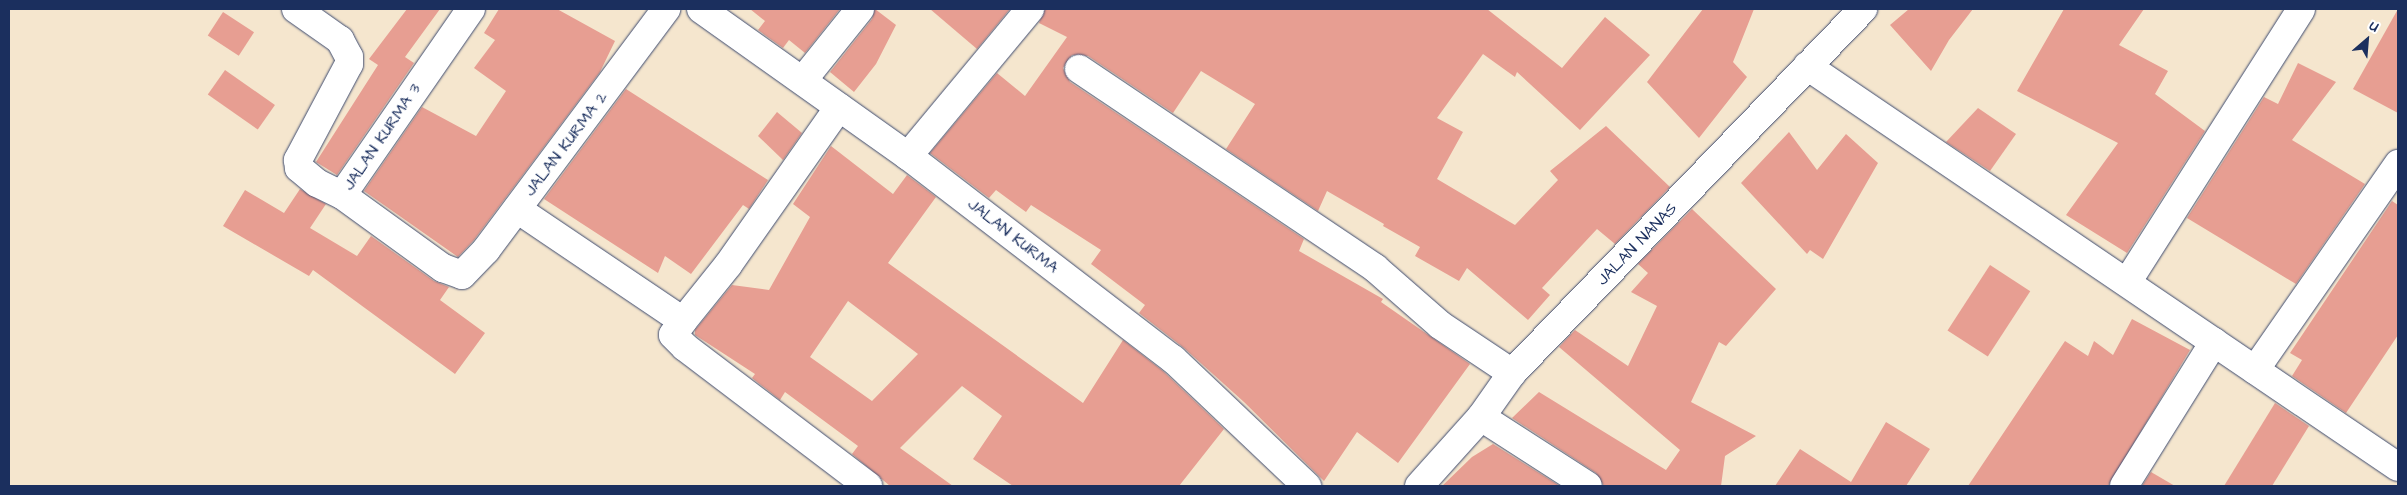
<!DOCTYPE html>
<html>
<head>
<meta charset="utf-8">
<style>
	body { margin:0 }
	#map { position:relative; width:2407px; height:495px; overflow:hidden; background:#f5e6ce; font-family:"Architects Daughter",sans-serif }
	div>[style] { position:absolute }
	.building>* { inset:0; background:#e79e92; transform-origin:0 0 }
	.roads { filter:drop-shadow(0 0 1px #3c4a6f) drop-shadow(0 0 1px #3c4a6f) }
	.minor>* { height:28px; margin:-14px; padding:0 14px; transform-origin:14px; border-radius:14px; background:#fff }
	span { translate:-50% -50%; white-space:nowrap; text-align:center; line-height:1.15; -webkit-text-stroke:5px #fff; paint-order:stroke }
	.street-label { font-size:16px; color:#1b2f5e }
	.frame { position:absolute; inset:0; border:10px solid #1b2f5e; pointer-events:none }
	.north { position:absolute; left:2342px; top:15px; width:50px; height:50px; -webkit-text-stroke:4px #fff; paint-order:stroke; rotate:27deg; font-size:14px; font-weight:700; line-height:20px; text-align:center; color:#1b2f5e }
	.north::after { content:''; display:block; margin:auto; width:18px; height:22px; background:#1b2f5e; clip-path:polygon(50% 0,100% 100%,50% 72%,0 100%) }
</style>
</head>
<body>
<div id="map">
	<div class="building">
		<div style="clip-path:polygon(407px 9px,440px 9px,405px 57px,414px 63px,337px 175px,316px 162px,378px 65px,369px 59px)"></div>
		<div style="clip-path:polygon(499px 9px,557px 9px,615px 41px,600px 72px,474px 240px,458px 257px,364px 191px,422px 107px,476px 136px,506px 91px,474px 68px,495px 40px,484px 33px)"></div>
		<div style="clip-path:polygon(750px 9px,840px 9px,805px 53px,789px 40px,783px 48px,758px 30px,765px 21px)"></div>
		<div style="clip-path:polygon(875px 9px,896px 25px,876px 64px,854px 92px,830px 72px,872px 19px)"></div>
		<div style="clip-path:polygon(930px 9px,1010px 9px,977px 49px)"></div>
		<div style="clip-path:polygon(1045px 9px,1487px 9px,1562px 68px,1605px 17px,1650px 55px,1580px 130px,1517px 72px,1515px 77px,1483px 54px,1437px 118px,1463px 132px,1437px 179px,1515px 225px,1558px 180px,1550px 171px,1606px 126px,1670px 187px,1615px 244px,1597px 229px,1542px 288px,1550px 295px,1528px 320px,1467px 268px,1459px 281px,1415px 256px,1420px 247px,1383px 226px,1384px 224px,1327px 191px,1318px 211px,1226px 149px,1255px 104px,1201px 71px,1173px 113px,1088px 56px,1072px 55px,1063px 68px,1070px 82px,1304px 239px,1299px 251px,1383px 299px,1381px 302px,1470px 364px,1398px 463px,1357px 432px,1324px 481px,1244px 402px,1184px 348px,1139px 313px,1145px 305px,1091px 264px,1101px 250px,1031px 205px,1026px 212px,996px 190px,989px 198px,930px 153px,997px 73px,1025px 96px,1067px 37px,1039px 23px)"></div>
		<div style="clip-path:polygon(1703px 9px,1754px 9px,1733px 62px,1747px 77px,1699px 138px,1647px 82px)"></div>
		<div style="clip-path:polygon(1909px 9px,1973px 9px,1949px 40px,1931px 71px,1890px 25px)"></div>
		<div style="clip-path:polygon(2064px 9px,2144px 9px,2119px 45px,2168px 71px,2155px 94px,2205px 131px,2127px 253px,2066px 215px,2118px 143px,2017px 91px)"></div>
		<div style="clip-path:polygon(2398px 9px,2398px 113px,2353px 89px)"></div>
		<div style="left:223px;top:12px;width:37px;height:28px;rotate:33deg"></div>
		<div style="clip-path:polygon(2298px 63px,2336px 82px,2292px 140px,2365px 184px,2296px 284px,2187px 218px,2264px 97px,2278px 104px)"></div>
		<div style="left:225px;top:70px;width:61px;height:30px;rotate:35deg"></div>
		<div style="clip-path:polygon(626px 89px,768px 180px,749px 209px,743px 205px,691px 274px,665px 256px,658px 273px,544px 199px)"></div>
		<div style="clip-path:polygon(1978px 108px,2016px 134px,1990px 171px,1946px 142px)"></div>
		<div style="clip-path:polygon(777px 112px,802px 133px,783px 160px,758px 136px)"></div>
		<div style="clip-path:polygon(1789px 132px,1817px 170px,1846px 134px,1878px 163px,1823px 259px,1810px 250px,1807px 254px,1741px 183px)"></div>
		<div style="clip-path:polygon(evenodd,831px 146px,893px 194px,907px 175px,936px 197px,888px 263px,1083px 403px,1123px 340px,1163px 371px,1224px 429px,1179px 486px,1013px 486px,973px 459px,1002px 416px,962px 386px,900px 448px,953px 486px,890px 486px,852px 454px,858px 446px,785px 392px,780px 400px,752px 378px,755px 374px,695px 335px,695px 330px,732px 285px,769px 290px,810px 217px,793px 204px,831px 146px,848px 301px,918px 354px,872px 401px,810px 357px,848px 301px)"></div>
		<div style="clip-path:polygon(300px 189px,326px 204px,310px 228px,357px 256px,371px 236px,434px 281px,449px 287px,440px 300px,485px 333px,455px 374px,313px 270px,309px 276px,223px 226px,245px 190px,284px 213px)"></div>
		<div style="clip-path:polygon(2392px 201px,2398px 205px,2398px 335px,2346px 413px,2292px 376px,2302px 360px,2290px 353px)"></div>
		<div style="clip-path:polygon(1692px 209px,1776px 289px,1726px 346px,1719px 342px,1691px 402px,1756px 436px,1725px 456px,1721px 486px,1604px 486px,1596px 473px,1512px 418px,1539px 392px,1666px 470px,1680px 450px,1559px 347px,1575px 330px,1628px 366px,1657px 306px,1631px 292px,1648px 273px,1638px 264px)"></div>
		<div style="left:1990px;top:265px;width:48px;height:78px;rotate:33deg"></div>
		<div style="clip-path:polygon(2132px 319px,2190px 350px,2108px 486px,1968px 486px,2065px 341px,2088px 356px,2094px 341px,2113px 355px)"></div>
		<div style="clip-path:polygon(2275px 403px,2309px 426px,2272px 486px,2224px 486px)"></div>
		<div style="clip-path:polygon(1886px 422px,1930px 449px,1906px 486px,1775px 486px,1800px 449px,1851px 482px)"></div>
		<div style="clip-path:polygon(1493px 444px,1560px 486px,1442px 486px,1472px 457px)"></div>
		<div style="clip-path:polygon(2151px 472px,2175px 486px,2142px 486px)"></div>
	</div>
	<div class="roads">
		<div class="minor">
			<div style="left:296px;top:9px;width:54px;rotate:35.2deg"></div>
			<div style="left:340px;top:40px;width:19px;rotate:62deg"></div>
			<div style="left:349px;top:57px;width:7px;rotate:90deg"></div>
			<div style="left:349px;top:64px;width:109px;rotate:118deg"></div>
			<div style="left:298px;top:160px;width:8px;rotate:83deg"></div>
			<div style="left:299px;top:168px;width:23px;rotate:40deg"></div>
			<div style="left:317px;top:183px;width:28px;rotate:26deg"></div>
			<div style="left:471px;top:9px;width:226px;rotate:124.7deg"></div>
			<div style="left:342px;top:195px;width:125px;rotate:35.9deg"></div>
			<div style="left:443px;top:268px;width:20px;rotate:20deg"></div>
			<div style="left:462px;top:275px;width:35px;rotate:-46deg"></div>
			<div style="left:486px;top:250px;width:301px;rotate:-53.2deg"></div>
			<div style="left:701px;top:9px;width:254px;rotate:35.4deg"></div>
			<div style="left:908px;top:156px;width:334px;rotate:37.5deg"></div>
			<div style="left:1173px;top:359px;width:185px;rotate:43.5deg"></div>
			<div style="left:1807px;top:66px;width:714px;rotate:34.16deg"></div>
			<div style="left:1079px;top:69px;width:357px;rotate:33.9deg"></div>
			<div style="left:1375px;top:268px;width:86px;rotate:41.2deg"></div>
			<div style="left:1440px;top:325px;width:87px;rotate:33.7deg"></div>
			<div style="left:803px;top:80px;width:91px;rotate:-51.2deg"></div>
			<div style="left:908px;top:156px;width:191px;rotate:-50.3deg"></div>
			<div style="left:517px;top:209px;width:200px;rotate:34deg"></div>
			<div style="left:683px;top:321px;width:72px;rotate:-51.2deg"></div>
			<div style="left:728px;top:265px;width:193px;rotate:-54.9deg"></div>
			<div style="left:2128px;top:281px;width:322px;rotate:-57.5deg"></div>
			<div style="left:683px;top:321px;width:17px;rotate:126deg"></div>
			<div style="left:673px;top:335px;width:17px;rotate:45deg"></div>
			<div style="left:685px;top:347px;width:230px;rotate:37.2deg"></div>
			<div style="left:2255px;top:370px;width:251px;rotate:-55.2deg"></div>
			<div style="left:1481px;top:417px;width:127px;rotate:32.8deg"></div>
			<div style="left:1419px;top:486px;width:93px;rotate:-48.1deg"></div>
			<div style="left:1481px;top:417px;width:54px;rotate:-54.8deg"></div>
			<div style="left:1512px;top:373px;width:506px;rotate:-46.04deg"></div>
			<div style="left:2124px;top:486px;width:170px;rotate:-58deg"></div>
		</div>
	</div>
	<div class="street-label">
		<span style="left:382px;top:137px;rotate:-56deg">JALAN KURMA 3</span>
		<span style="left:566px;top:144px;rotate:-53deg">JALAN KURMA 2</span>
		<span style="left:1013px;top:236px;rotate:38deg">JALAN KURMA</span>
		<span style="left:1637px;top:244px;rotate:-46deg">JALAN NANAS</span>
	</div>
	<div class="frame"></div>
	<div class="north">U</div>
</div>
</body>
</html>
